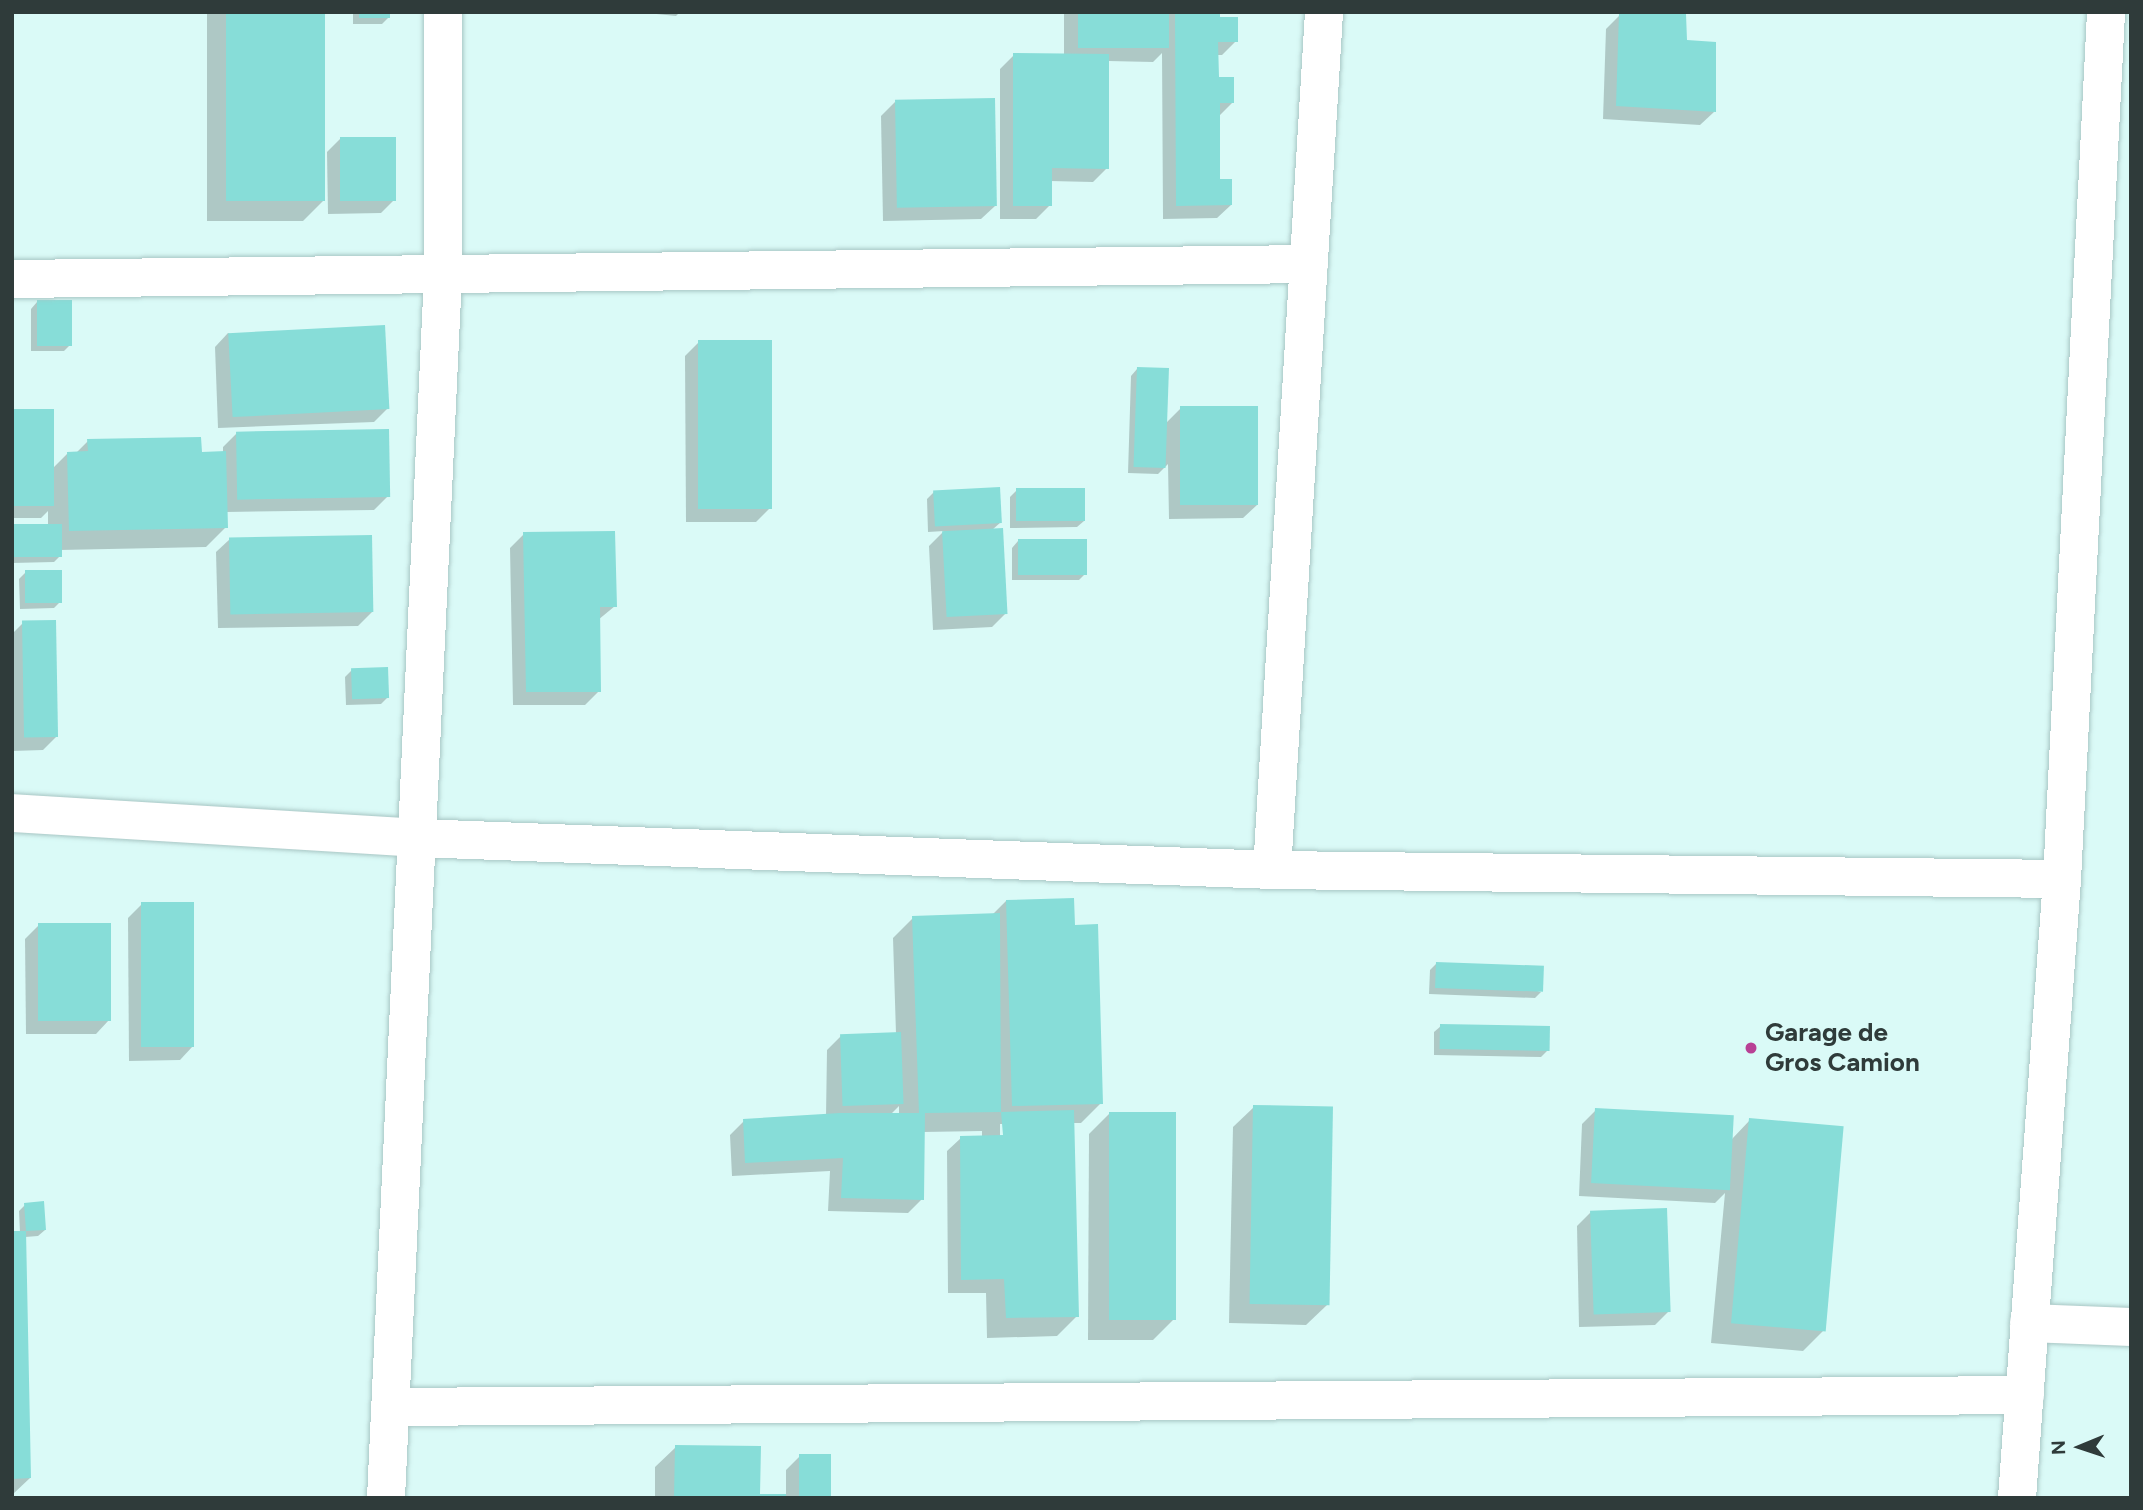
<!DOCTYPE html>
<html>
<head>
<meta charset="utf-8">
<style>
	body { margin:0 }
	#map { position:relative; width:2143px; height:1510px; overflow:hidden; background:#dafaf7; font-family:Figtree,sans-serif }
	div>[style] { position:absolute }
	.shadow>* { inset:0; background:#0003 }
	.building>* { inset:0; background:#87ddd8; transform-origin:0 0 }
	.roads { filter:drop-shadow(0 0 2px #a8c6c4) drop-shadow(0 0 2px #a8c6c4) }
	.street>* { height:38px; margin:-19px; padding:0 19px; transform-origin:19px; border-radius:19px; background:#fff }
	.secondary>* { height:38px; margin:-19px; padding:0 19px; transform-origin:19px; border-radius:19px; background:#fff }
	.dots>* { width:19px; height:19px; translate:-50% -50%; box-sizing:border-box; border:4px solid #dafaf7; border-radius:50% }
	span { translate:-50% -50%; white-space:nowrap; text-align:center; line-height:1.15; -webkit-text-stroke:7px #dafaf7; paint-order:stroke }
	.poi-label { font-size:26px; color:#2f3b3a; font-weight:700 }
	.left { translate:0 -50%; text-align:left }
	.frame { position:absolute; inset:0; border:14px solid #2f3b3a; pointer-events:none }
	.north { position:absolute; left:2045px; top:1412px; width:70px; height:70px; -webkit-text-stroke:5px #dafaf7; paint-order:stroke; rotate:268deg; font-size:19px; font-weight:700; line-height:28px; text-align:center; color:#2f3b3a }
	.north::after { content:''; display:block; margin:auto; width:24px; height:32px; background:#2f3b3a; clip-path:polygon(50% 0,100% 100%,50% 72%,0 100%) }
</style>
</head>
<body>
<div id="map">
	<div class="shadow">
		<div style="clip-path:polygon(207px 12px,323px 12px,323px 201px,303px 221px,207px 221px)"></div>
		<div style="clip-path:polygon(353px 12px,388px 12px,389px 17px,382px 24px,353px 24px)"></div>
		<div style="clip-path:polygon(637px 12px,680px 12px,676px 16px)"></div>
		<div style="clip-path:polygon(1064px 12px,1219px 12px,1219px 19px,1236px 41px,1222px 55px,1217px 55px,1217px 79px,1233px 102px,1218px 117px,1218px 181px,1231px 205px,1217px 218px,1163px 219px,1162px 53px,1153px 62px,1108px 61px,1107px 168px,1093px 182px,1050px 181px,1050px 205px,1036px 219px,1000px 219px,1000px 69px,1014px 55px,1064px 55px)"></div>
		<div style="clip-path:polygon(1620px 15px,1685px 42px,1714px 112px,1700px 125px,1603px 119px,1606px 29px)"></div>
		<div style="clip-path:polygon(895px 102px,995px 206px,981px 219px,883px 221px,881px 116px)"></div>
		<div style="clip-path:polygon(340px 139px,395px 199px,381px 213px,328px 214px,327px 152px)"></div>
		<div style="clip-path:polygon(37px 302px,70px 345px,64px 351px,31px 351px,31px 309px)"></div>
		<div style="clip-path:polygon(228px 333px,388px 408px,374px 422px,218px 428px,215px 347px)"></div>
		<div style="clip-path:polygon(699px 342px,770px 508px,756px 522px,686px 522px,685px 356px)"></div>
		<div style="clip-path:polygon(1137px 369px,1166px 423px,1181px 408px,1257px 505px,1243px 518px,1169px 519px,1168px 464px,1158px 474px,1128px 473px,1131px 376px)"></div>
		<div style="clip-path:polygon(12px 411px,54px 467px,67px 454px,76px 453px,88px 441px,200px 453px,223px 453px,223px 447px,237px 433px,388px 496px,374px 510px,226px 512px,226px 527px,206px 547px,60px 550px,60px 556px,54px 562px,12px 563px,12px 526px,48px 526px,48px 511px,41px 518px,12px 518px)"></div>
		<div style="clip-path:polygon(1017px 490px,1084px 521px,1077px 527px,1010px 528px,1010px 497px)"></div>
		<div style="clip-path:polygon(934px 492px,1001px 522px,992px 530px,1006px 613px,992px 627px,933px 630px,929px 546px,944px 531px,928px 532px,927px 499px)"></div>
		<div style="clip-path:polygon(524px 534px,615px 606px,598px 620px,599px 691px,585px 705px,513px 705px,510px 548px)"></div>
		<div style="clip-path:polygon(230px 539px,372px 612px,358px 626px,218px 628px,216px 552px)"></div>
		<div style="clip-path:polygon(1018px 541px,1086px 573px,1079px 580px,1012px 580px,1012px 548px)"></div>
		<div style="clip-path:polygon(26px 572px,60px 602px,54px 608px,20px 609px,19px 579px)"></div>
		<div style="clip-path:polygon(23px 623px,57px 736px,43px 750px,12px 751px,12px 634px)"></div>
		<div style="clip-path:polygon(352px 670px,388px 697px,381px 704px,346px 705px,345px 677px)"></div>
		<div style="clip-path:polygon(evenodd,1006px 901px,1073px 927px,1101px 1103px,1081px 1123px,1073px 1123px,1077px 1316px,1057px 1336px,987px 1338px,986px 1293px,948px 1293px,947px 1151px,961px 1138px,982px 1137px,982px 1131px,923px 1132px,922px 1199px,908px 1213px,828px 1211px,830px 1171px,732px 1176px,730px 1135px,744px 1121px,826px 1116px,827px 1050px,841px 1036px,896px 1034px,893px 938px,913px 918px,992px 915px,1006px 901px,899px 1106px,899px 1115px,890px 1115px,899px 1106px,1006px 901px,1000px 1124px,1003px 1124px,1003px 1137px,1000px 1137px,1000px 1124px)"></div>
		<div style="clip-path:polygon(142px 904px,193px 1046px,180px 1060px,129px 1061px,128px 918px)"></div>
		<div style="clip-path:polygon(39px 925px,109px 1020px,96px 1034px,26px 1034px,25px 939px)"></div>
		<div style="clip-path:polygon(1437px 963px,1541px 992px,1535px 998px,1429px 994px,1430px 970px)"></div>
		<div style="clip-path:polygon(1441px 1026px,1548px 1050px,1541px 1057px,1434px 1055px,1434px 1032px)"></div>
		<div style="clip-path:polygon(1254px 1107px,1327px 1305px,1306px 1325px,1229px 1323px,1233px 1127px)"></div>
		<div style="clip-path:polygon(1596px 1110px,1732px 1139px,1750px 1120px,1823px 1331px,1803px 1351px,1711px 1343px,1725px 1193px,1715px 1203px,1579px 1196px,1582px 1124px)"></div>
		<div style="clip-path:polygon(1110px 1113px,1173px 1320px,1153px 1340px,1088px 1340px,1089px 1134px)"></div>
		<div style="clip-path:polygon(25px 1205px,45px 1230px,38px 1236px,25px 1237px,30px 1478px,12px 1495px,12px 1233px,20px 1233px,19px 1211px)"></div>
		<div style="clip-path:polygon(1591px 1212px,1668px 1312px,1655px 1325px,1579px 1327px,1577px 1226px)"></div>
		<div style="clip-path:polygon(676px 1447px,758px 1496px,786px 1496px,786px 1470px,800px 1456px,830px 1498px,655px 1498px,655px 1467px)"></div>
	</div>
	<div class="building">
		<div style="left:226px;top:12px;width:99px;height:189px"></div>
		<div style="left:359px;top:12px;width:31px;height:6px"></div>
		<div style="left:1078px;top:12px;width:91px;height:36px"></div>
		<div style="clip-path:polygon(1175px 12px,1220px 12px,1220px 17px,1238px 17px,1238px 42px,1218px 42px,1219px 77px,1234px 77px,1234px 103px,1220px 103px,1220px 179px,1232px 179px,1232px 205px,1176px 206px)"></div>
		<div style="clip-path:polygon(1619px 13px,1686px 14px,1687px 40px,1716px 42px,1716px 112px,1616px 106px)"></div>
		<div style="clip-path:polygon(1013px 53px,1109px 54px,1109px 169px,1052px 168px,1052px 206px,1013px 206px)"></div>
		<div style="left:995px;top:98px;width:108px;height:100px;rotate:89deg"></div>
		<div style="left:340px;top:137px;width:56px;height:64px"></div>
		<div style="left:72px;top:300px;width:46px;height:35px;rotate:90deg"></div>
		<div style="left:385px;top:325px;width:84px;height:157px;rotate:87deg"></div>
		<div style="left:698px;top:340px;width:74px;height:169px"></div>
		<div style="left:1137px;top:367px;width:32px;height:100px;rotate:2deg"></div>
		<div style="left:1258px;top:406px;width:99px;height:78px;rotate:90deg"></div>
		<div style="left:12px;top:409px;width:42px;height:97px"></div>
		<div style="left:389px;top:429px;width:68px;height:153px;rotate:89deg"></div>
		<div style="clip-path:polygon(201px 437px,202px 452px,226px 451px,228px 528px,69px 531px,67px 452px,88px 451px,87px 439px)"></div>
		<div style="left:1000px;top:487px;width:36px;height:67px;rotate:87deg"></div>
		<div style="left:1085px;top:488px;width:33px;height:69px;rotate:90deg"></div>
		<div style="left:12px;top:524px;width:50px;height:33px"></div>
		<div style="left:1003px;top:528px;width:86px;height:61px;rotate:87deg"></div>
		<div style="clip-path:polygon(615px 531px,617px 607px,600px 607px,601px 692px,526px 692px,523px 532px)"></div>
		<div style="left:372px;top:535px;width:77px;height:143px;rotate:89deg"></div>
		<div style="left:1018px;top:539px;width:69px;height:36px"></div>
		<div style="left:25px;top:570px;width:37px;height:33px"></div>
		<div style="left:56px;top:620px;width:117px;height:34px;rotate:89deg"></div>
		<div style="left:388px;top:667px;width:31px;height:37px;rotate:88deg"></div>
		<div style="clip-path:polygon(1074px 898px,1075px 925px,1098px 924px,1103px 1104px,1012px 1106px,1006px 900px)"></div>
		<div style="left:194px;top:902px;width:145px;height:53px;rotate:90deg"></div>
		<div style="clip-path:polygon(1000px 913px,1001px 1112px,925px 1113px,924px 1200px,841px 1198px,843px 1158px,745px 1163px,743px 1119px,840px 1113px,919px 1113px,912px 916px)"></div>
		<div style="left:38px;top:923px;width:73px;height:98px"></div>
		<div style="left:1436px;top:962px;width:108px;height:26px;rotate:2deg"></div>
		<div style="left:1440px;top:1024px;width:110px;height:25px;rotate:1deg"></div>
		<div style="left:901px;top:1032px;width:72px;height:61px;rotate:88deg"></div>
		<div style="left:1253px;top:1105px;width:80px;height:199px;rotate:1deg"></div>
		<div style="left:1595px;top:1108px;width:139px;height:75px;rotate:3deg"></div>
		<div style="clip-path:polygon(1074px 1110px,1079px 1317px,1006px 1318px,1004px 1279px,961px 1280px,960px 1136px,1003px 1135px,1001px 1112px)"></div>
		<div style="left:1109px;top:1112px;width:67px;height:208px"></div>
		<div style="left:1749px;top:1118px;width:95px;height:206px;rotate:5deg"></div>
		<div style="clip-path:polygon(44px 1201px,46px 1230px,26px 1231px,31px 1478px,12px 1479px,12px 1231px,26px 1231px,24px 1203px)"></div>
		<div style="left:1667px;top:1208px;width:104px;height:77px;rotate:88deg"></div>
		<div style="clip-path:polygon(675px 1445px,761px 1446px,760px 1494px,786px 1494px,786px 1498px,674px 1498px)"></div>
		<div style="left:799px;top:1454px;width:32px;height:44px"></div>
	</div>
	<div class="roads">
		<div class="street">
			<div style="left:12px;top:279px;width:1297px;rotate:-0.66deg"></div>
			<div style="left:12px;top:813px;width:406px;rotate:3.5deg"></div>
			<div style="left:417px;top:838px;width:856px;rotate:2.14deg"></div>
			<div style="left:1272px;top:870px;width:790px;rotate:0.65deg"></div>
			<div style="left:1272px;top:870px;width:860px;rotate:-86.53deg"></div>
			<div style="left:2029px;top:1323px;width:102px;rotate:2.2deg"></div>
			<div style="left:391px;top:1407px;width:1634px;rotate:-0.42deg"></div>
			<div style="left:386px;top:1498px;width:1224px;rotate:-87.33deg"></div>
			<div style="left:443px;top:275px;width:263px;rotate:-90deg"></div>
		</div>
		<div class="secondary">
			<div style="left:2017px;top:1498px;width:621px;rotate:-85.84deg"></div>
			<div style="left:2062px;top:879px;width:868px;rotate:-87.09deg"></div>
		</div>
	</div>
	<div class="dots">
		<div style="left:1751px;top:1048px;background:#b84095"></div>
	</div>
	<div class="poi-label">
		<span class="left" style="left:1765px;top:1048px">Garage de<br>Gros Camion</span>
	</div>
	<div class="frame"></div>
	<div class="north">N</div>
</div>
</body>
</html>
